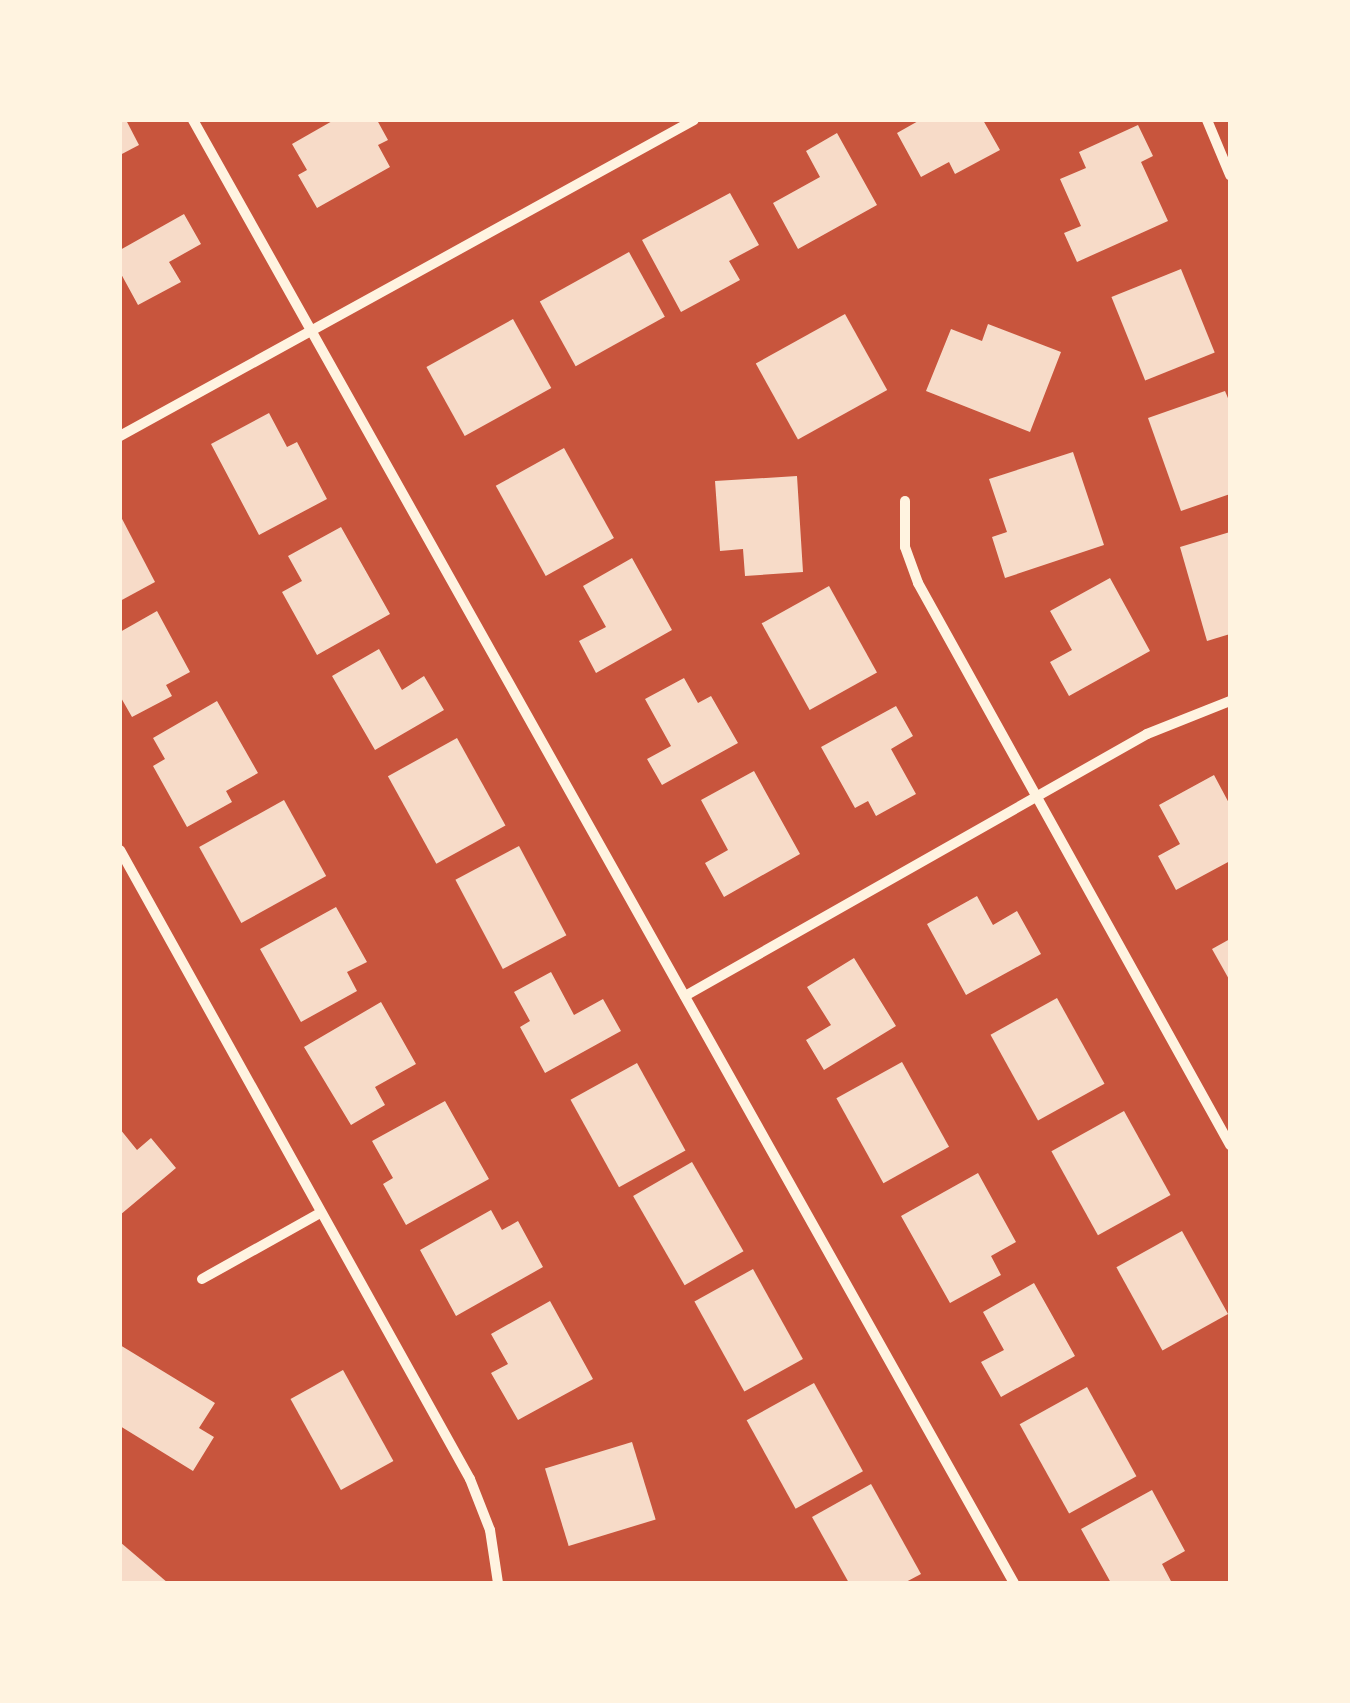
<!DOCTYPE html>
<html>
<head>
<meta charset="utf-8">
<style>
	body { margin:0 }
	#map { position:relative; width:1350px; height:1703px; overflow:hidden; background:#c8553d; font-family:"DM Sans",sans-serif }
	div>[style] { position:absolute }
	.building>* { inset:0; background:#f7dbc8; transform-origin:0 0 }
	.minor>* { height:10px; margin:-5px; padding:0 5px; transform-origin:5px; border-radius:5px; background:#fff3e0 }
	span { translate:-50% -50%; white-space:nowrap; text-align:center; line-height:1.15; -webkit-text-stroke:8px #fff3e0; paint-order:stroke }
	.frame { position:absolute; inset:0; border:122px solid #fff3e0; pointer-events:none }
</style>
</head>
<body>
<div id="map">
	<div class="building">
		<div style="clip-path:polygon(120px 120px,126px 120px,139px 145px,120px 155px)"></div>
		<div style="clip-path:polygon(334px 120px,377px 120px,388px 140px,378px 145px,390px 167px,317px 208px,298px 175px,307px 170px,292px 144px)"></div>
		<div style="clip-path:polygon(920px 120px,983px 120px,1000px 150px,955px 174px,949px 162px,921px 177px,897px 133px)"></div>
		<div style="clip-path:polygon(1138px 125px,1153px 156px,1141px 162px,1168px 221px,1077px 262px,1064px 233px,1081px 226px,1060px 179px,1086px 168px,1079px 152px)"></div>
		<div style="clip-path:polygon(837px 133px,877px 205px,798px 249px,773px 203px,820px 177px,806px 151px)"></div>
		<div style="clip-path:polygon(730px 193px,759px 245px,729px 261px,740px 280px,681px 312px,642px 240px)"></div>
		<div style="clip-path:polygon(184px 214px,201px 244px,169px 262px,181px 282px,138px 305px,120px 272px,120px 250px)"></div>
		<div style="left:629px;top:252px;width:74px;height:102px;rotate:61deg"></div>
		<div style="left:1181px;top:269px;width:90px;height:75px;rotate:68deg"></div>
		<div style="left:845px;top:314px;width:87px;height:102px;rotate:61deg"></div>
		<div style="left:513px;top:319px;width:79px;height:99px;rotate:61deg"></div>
		<div style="clip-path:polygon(988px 324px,1061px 352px,1030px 432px,926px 391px,951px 329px,982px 341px)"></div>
		<div style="clip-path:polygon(1225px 391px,1230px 403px,1230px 494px,1181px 511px,1148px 418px)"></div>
		<div style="clip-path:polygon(269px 413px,287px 447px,297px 442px,327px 499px,259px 535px,211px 444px)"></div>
		<div style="left:564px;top:448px;width:103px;height:78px;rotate:61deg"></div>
		<div style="clip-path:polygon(1073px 452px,1104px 545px,1005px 578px,992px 537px,1007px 532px,989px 479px)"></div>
		<div style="clip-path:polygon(797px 476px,803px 572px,745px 576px,743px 549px,720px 551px,715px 481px)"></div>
		<div style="clip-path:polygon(120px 515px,155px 582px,120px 601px)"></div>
		<div style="clip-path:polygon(341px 527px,390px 614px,317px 655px,282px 592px,302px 581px,288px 556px)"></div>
		<div style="clip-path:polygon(1230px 532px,1230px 634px,1207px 641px,1180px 547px)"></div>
		<div style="clip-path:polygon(632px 558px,672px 630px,596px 673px,579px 641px,606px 627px,583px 586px)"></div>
		<div style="clip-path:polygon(1110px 578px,1150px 651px,1069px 696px,1050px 662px,1072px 650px,1050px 611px)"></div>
		<div style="left:829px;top:586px;width:99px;height:77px;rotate:61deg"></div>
		<div style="clip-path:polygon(157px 611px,190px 672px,166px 685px,172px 696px,132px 717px,120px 696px,120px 632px)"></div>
		<div style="clip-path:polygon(379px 649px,402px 690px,424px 676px,444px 710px,375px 750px,332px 676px)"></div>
		<div style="clip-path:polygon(684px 678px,698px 703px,711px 696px,738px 743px,662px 785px,647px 759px,671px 746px,645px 699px)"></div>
		<div style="clip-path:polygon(217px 701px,258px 773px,226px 791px,232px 802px,187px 827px,153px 766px,165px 759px,153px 738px)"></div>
		<div style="clip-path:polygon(896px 706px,913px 736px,891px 749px,916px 794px,876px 816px,868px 801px,855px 808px,821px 747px)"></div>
		<div style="left:457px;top:738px;width:100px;height:79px;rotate:61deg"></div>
		<div style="clip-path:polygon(754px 771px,800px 854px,724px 897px,705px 863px,728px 850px,701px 800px)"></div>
		<div style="clip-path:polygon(1214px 775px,1230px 805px,1230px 861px,1176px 890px,1158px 856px,1180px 844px,1159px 805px)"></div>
		<div style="left:284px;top:800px;width:87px;height:97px;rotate:61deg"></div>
		<div style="left:519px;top:846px;width:101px;height:72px;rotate:62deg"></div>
		<div style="clip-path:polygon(977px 896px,993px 925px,1017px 911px,1041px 954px,966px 995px,927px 924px)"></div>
		<div style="clip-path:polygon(336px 907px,367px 962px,347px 972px,357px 991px,301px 1022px,260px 949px)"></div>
		<div style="clip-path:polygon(1230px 939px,1230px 981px,1212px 949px)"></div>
		<div style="clip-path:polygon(854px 958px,896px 1026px,824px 1070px,806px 1040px,831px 1025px,807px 987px)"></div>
		<div style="clip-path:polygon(551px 972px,574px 1015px,603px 999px,621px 1031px,545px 1073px,520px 1027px,530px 1021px,514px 992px)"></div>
		<div style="left:1057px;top:998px;width:98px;height:76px;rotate:61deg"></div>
		<div style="clip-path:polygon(381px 1002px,416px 1064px,375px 1087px,385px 1105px,351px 1125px,304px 1047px)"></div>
		<div style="left:902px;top:1062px;width:97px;height:75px;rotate:61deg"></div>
		<div style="left:637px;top:1063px;width:100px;height:76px;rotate:61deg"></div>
		<div style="clip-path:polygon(445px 1101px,489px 1179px,406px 1225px,383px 1184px,393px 1178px,372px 1141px)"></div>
		<div style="left:1124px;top:1111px;width:96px;height:83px;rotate:61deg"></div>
		<div style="clip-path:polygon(120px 1129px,137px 1150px,151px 1138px,176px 1168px,120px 1215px)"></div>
		<div style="left:692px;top:1162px;width:103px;height:68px;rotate:60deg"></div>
		<div style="clip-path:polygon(978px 1173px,1016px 1242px,991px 1256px,1001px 1275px,950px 1303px,901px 1216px)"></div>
		<div style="clip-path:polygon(491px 1210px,502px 1230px,518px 1221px,543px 1267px,456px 1316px,420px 1250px)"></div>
		<div style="left:1182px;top:1231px;width:95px;height:75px;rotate:61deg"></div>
		<div style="left:753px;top:1269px;width:103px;height:67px;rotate:61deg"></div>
		<div style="clip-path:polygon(1034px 1283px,1075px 1356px,1001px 1397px,981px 1362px,1004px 1350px,983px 1312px)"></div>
		<div style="clip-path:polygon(550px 1301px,593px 1379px,518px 1420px,491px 1373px,508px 1364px,491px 1334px)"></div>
		<div style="clip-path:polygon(120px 1345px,215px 1403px,199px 1428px,214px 1437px,193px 1471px,120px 1426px)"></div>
		<div style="left:343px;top:1370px;width:104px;height:60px;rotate:61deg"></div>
		<div style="left:814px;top:1383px;width:101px;height:77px;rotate:61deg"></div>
		<div style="left:1087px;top:1387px;width:102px;height:77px;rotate:61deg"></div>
		<div style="left:632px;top:1442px;width:81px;height:91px;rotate:73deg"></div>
		<div style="clip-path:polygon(871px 1484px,921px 1574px,904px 1583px,849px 1583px,812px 1517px)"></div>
		<div style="clip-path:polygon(1152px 1490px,1185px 1551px,1162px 1564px,1172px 1583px,1111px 1583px,1081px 1529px)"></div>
		<div style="clip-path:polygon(120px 1542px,168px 1583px,120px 1583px)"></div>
	</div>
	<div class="minor">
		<div style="left:193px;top:120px;width:1678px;rotate:60.7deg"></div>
		<div style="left:1207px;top:120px;width:60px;rotate:67.3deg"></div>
		<div style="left:120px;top:436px;width:655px;rotate:-28.83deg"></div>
		<div style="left:905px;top:501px;width:46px;rotate:90deg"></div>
		<div style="left:905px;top:547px;width:38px;rotate:70deg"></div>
		<div style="left:918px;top:583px;width:643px;rotate:60.96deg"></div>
		<div style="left:120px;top:850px;width:720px;rotate:60.91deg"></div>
		<div style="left:470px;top:1479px;width:55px;rotate:68.6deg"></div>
		<div style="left:490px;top:1530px;width:54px;rotate:81.4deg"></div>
		<div style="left:685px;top:996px;width:531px;rotate:-29.56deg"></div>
		<div style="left:1147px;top:734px;width:89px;rotate:-21.7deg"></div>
		<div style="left:202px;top:1279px;width:135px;rotate:-29.2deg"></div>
	</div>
	<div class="frame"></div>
</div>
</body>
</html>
